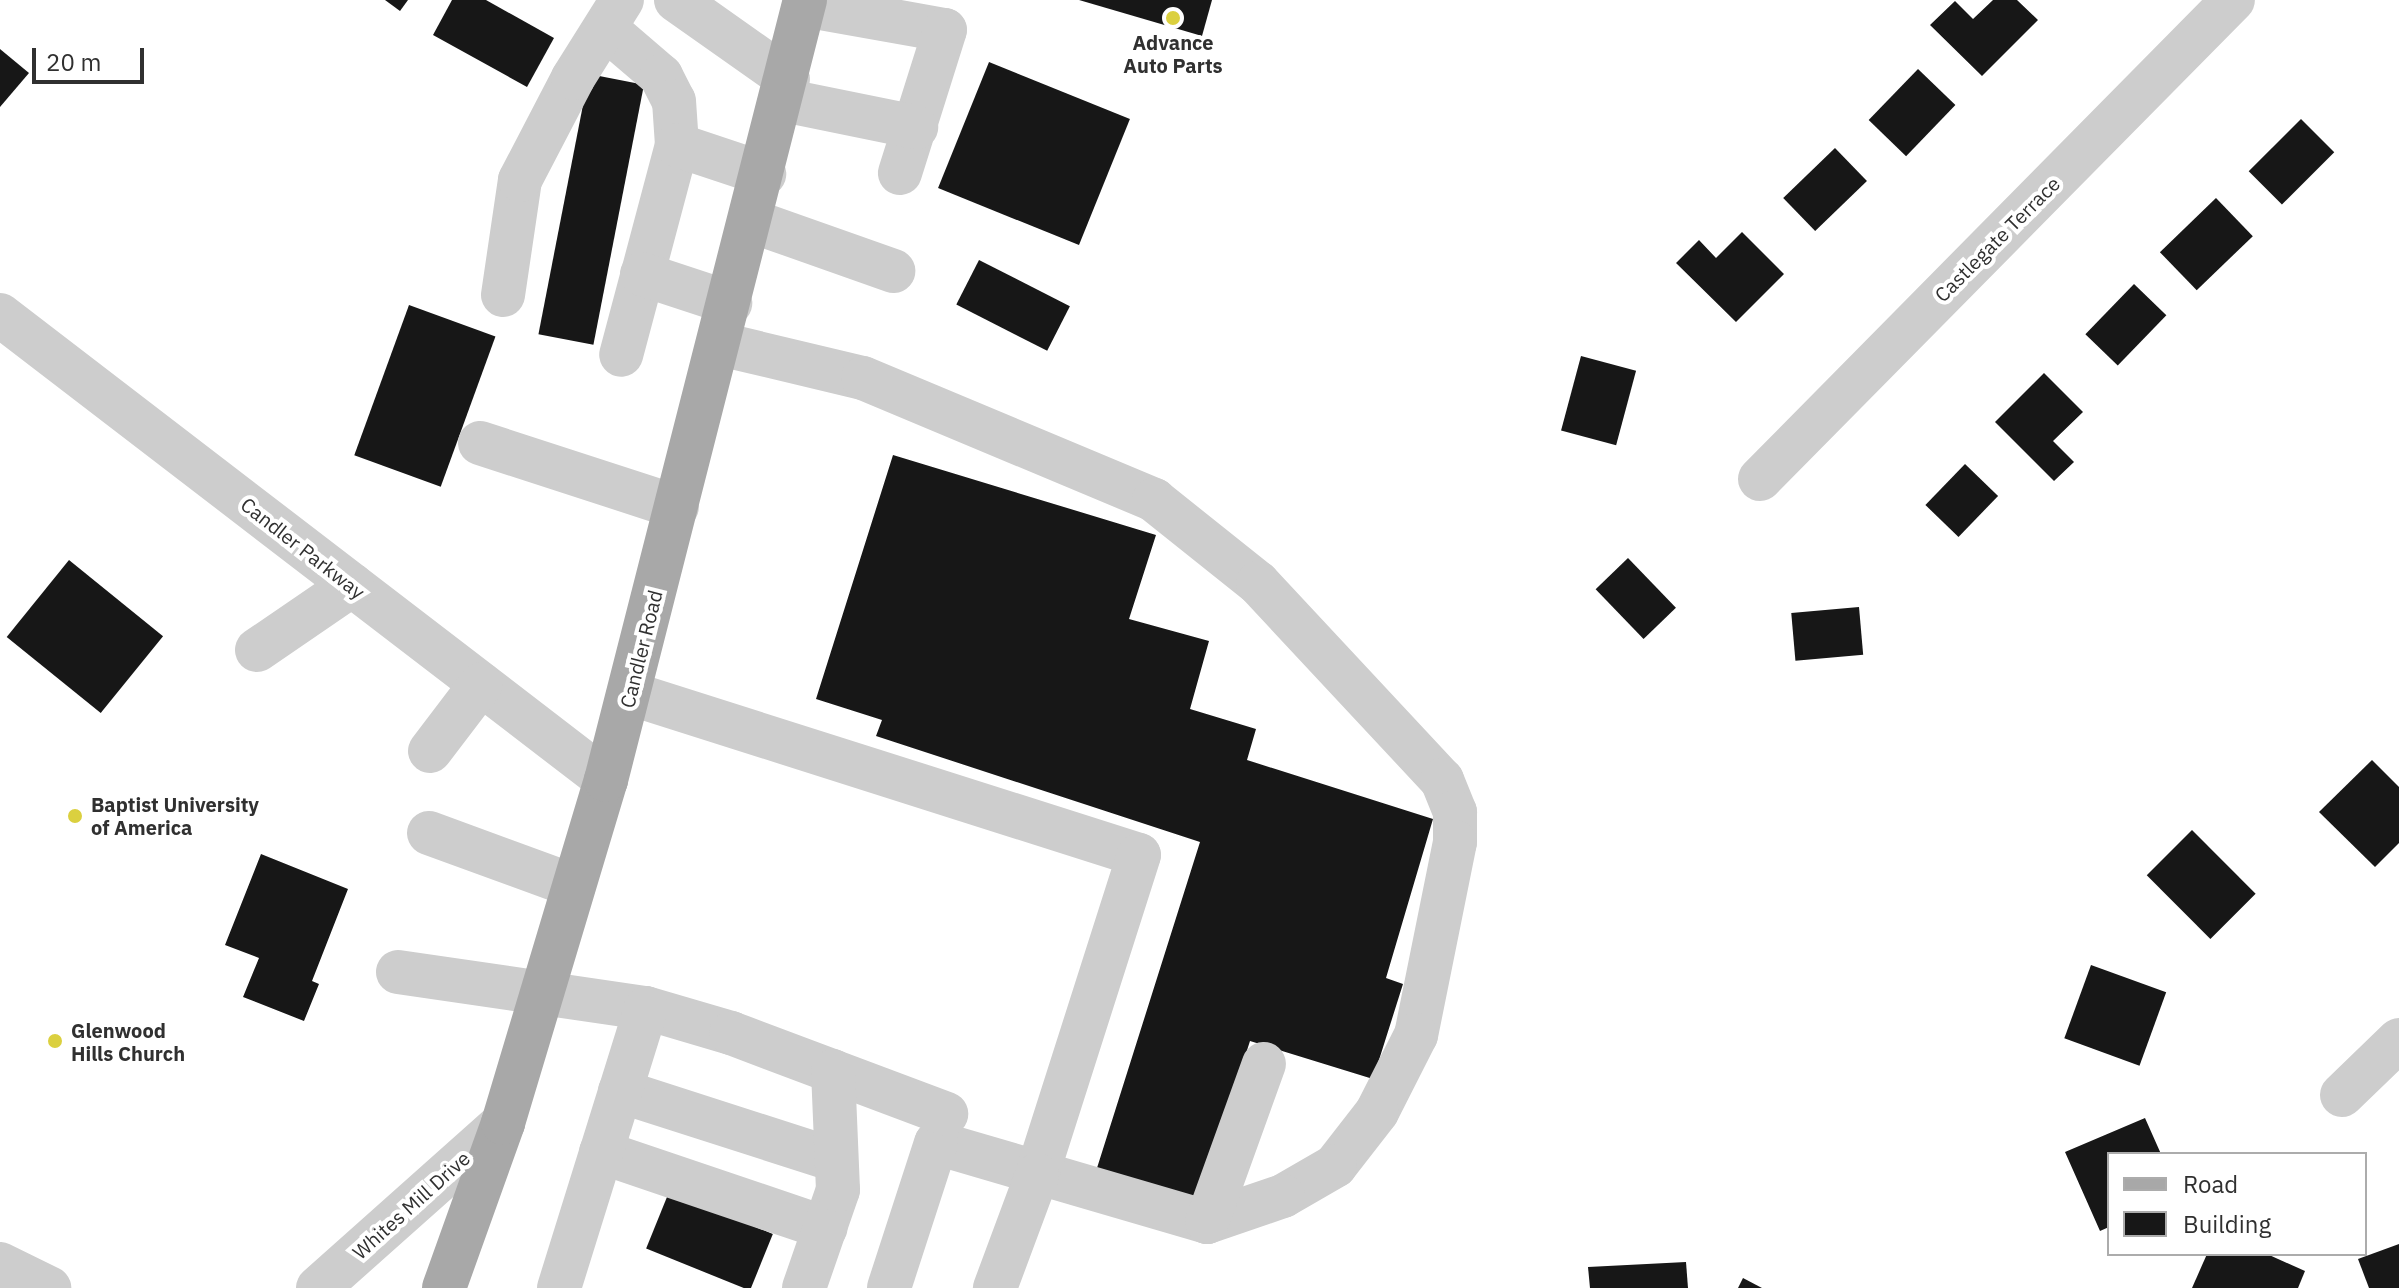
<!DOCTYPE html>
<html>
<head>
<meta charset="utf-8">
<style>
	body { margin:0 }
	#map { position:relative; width:2399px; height:1288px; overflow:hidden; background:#fff; font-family:"IBM Plex Sans",sans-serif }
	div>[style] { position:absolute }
	.building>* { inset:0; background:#171717; transform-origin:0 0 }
	.minor>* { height:44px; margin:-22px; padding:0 22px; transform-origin:22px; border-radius:22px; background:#cdcdcd }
	.major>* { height:44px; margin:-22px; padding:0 22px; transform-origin:22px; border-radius:22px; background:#a8a8a8 }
	.dots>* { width:22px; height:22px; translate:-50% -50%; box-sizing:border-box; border:4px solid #fff; border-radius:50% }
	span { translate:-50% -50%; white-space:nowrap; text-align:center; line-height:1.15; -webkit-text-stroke:8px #fff; paint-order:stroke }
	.poi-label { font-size:20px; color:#303030; font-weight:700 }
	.left { translate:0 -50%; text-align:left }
	.street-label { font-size:20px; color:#303030 }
	.legend { position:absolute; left:2107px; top:1152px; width:260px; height:104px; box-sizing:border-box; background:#fff; border:2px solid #acacac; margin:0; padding:10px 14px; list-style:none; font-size:24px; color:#303030 }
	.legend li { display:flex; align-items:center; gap:16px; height:40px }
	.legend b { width:40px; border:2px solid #acacac }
	.scale { position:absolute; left:32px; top:48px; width:112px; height:36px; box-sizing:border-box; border:4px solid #303030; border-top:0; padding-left:10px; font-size:24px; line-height:28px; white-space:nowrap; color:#303030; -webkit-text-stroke:6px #fff; paint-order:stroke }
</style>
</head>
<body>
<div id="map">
	<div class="building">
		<div style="clip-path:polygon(385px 0,408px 0,400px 11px)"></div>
		<div style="clip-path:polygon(452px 0,486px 0,554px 38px,527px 87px,433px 35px)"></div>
		<div style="clip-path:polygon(1079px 0,1212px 0,1202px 36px)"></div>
		<div style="clip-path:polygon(1993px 0,2017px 0,2038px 20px,1982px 76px,1930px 25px,1955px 1px,1973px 19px)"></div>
		<div style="clip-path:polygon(0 49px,29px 73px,0 107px)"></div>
		<div style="left:989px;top:62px;width:152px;height:136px;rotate:22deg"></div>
		<div style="left:1918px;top:69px;width:52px;height:71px;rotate:44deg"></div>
		<div style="left:589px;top:74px;width:56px;height:265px;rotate:11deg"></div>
		<div style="left:2301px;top:119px;width:47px;height:74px;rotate:45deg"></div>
		<div style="left:1835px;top:148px;width:46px;height:72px;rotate:46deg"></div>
		<div style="left:2216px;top:198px;width:53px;height:78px;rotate:46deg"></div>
		<div style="clip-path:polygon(1742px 232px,1784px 274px,1736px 322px,1676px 263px,1699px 240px,1716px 258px)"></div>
		<div style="left:979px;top:260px;width:102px;height:50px;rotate:27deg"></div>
		<div style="left:2134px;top:284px;width:45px;height:70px;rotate:44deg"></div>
		<div style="left:409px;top:305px;width:92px;height:160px;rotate:20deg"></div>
		<div style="left:1581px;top:356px;width:57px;height:77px;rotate:15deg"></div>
		<div style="clip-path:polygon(2044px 373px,2083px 412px,2053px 441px,2074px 462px,2054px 481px,1995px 422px)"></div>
		<div style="clip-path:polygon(893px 455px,1156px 535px,1129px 619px,1209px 641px,1190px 709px,1256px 729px,1247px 760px,1433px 819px,1386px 978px,1403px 984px,1373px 1079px,1250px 1041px,1198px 1203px,1097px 1168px,1200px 842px,876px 736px,882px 720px,816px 699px)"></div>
		<div style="left:1965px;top:464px;width:46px;height:57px;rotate:44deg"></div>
		<div style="left:1628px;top:558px;width:69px;height:45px;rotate:46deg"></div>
		<div style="left:69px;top:560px;width:121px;height:99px;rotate:39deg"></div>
		<div style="left:1859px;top:607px;width:48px;height:68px;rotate:85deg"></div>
		<div style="clip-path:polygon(2372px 760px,2399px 787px,2399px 843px,2375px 867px,2319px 812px)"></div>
		<div style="left:2192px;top:830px;width:90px;height:64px;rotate:45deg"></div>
		<div style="clip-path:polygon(261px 854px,348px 889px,312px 981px,319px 984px,304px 1021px,243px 997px,259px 958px,225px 945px)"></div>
		<div style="left:2091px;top:965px;width:80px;height:78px;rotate:20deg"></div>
		<div style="clip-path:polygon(2145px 1118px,2161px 1154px,2109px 1154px,2109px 1227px,2100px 1231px,2065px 1152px)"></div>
		<div style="left:669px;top:1192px;width:112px;height:61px;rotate:22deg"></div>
		<div style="clip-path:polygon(2399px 1244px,2399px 1288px,2369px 1288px,2358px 1259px)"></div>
		<div style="clip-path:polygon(2207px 1254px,2267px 1254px,2305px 1271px,2298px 1288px,2192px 1288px)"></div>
		<div style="clip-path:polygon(1686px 1262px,1688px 1288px,1590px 1288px,1588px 1267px)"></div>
		<div style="clip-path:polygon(1743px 1278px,1762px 1288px,1738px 1288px)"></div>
	</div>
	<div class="minor">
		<div style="left:676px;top:0;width:137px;rotate:35.2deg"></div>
		<div style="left:804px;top:5px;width:143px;rotate:10.1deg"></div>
		<div style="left:945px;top:30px;width:150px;rotate:107.5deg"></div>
		<div style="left:605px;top:28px;width:74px;rotate:40.6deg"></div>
		<div style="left:661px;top:76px;width:28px;rotate:63deg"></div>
		<div style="left:674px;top:101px;width:44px;rotate:86.1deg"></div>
		<div style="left:677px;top:145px;width:217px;rotate:104.9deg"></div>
		<div style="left:783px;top:100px;width:136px;rotate:11.5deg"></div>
		<div style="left:677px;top:145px;width:92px;rotate:18.4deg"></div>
		<div style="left:752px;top:221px;width:150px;rotate:19.5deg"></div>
		<div style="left:642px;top:274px;width:93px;rotate:18.2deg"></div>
		<div style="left:503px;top:295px;width:116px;rotate:-81.6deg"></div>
		<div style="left:520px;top:180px;width:115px;rotate:-62.5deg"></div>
		<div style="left:573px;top:78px;width:92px;rotate:-57.9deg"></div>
		<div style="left:0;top:315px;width:764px;rotate:37.5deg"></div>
		<div style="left:720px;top:344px;width:147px;rotate:13.4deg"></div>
		<div style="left:863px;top:378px;width:316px;rotate:22.7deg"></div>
		<div style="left:1154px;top:500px;width:133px;rotate:38.6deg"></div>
		<div style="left:1258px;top:583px;width:270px;rotate:47deg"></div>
		<div style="left:1442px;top:780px;width:35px;rotate:68deg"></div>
		<div style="left:1455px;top:812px;width:30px;rotate:90deg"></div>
		<div style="left:1455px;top:842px;width:197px;rotate:101.4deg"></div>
		<div style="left:1416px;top:1035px;width:86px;rotate:116.9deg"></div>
		<div style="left:1377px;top:1112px;width:68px;rotate:127.9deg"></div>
		<div style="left:1335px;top:1166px;width:60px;rotate:150deg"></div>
		<div style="left:1283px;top:1196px;width:80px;rotate:161.1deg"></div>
		<div style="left:1207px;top:1222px;width:282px;rotate:-163.7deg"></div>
		<div style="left:936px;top:1143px;width:152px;rotate:108deg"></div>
		<div style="left:480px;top:443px;width:207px;rotate:18deg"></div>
		<div style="left:1760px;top:479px;width:673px;rotate:-45.36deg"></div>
		<div style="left:257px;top:650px;width:115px;rotate:-34.4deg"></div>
		<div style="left:629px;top:693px;width:535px;rotate:17.62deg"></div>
		<div style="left:1139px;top:855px;width:336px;rotate:107.7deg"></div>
		<div style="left:1037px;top:1175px;width:121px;rotate:110.4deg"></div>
		<div style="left:430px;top:751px;width:84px;rotate:-52.7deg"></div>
		<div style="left:429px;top:833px;width:154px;rotate:20.1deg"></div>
		<div style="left:398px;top:972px;width:251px;rotate:8.3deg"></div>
		<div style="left:646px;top:1008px;width:89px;rotate:16.4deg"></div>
		<div style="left:731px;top:1033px;width:230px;rotate:20.6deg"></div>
		<div style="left:620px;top:1091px;width:226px;rotate:17.8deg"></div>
		<div style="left:2342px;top:1095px;width:79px;rotate:-44deg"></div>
		<div style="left:601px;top:1152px;width:237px;rotate:18.7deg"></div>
		<div style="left:1207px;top:1222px;width:168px;rotate:-70.2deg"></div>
		<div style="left:0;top:1264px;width:55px;rotate:26.1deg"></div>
		<div style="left:318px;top:1288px;width:248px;rotate:-41.7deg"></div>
		<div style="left:559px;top:1288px;width:293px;rotate:-72.7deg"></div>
		<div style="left:804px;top:1288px;width:104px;rotate:-70.9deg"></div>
		<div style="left:838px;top:1190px;width:119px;rotate:-92.4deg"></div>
	</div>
	<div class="major">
		<div style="left:444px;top:1288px;width:175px;rotate:-70.3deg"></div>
		<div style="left:503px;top:1123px;width:358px;rotate:-73.3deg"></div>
		<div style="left:606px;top:780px;width:805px;rotate:-75.69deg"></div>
	</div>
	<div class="dots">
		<div style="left:1173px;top:18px;background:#dbd03f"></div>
		<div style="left:75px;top:816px;background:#dbd03f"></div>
		<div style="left:55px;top:1041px;background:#dbd03f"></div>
	</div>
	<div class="poi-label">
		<span style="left:1173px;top:54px">Advance<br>Auto Parts</span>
		<span class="left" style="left:91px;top:816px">Baptist University<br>of America</span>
		<span class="left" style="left:71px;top:1042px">Glenwood<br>Hills Church</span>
	</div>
	<div class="street-label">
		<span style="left:1997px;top:239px;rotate:-45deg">Castlegate Terrace</span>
		<span style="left:303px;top:548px;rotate:38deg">Candler Parkway</span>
		<span style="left:641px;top:649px;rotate:-76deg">Candler Road</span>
		<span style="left:411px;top:1205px;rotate:-42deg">Whites Mill Drive</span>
	</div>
	<ul class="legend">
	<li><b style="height:10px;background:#a8a8a8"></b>Road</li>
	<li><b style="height:22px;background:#171717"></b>Building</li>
	</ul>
	<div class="scale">20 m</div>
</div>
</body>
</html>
